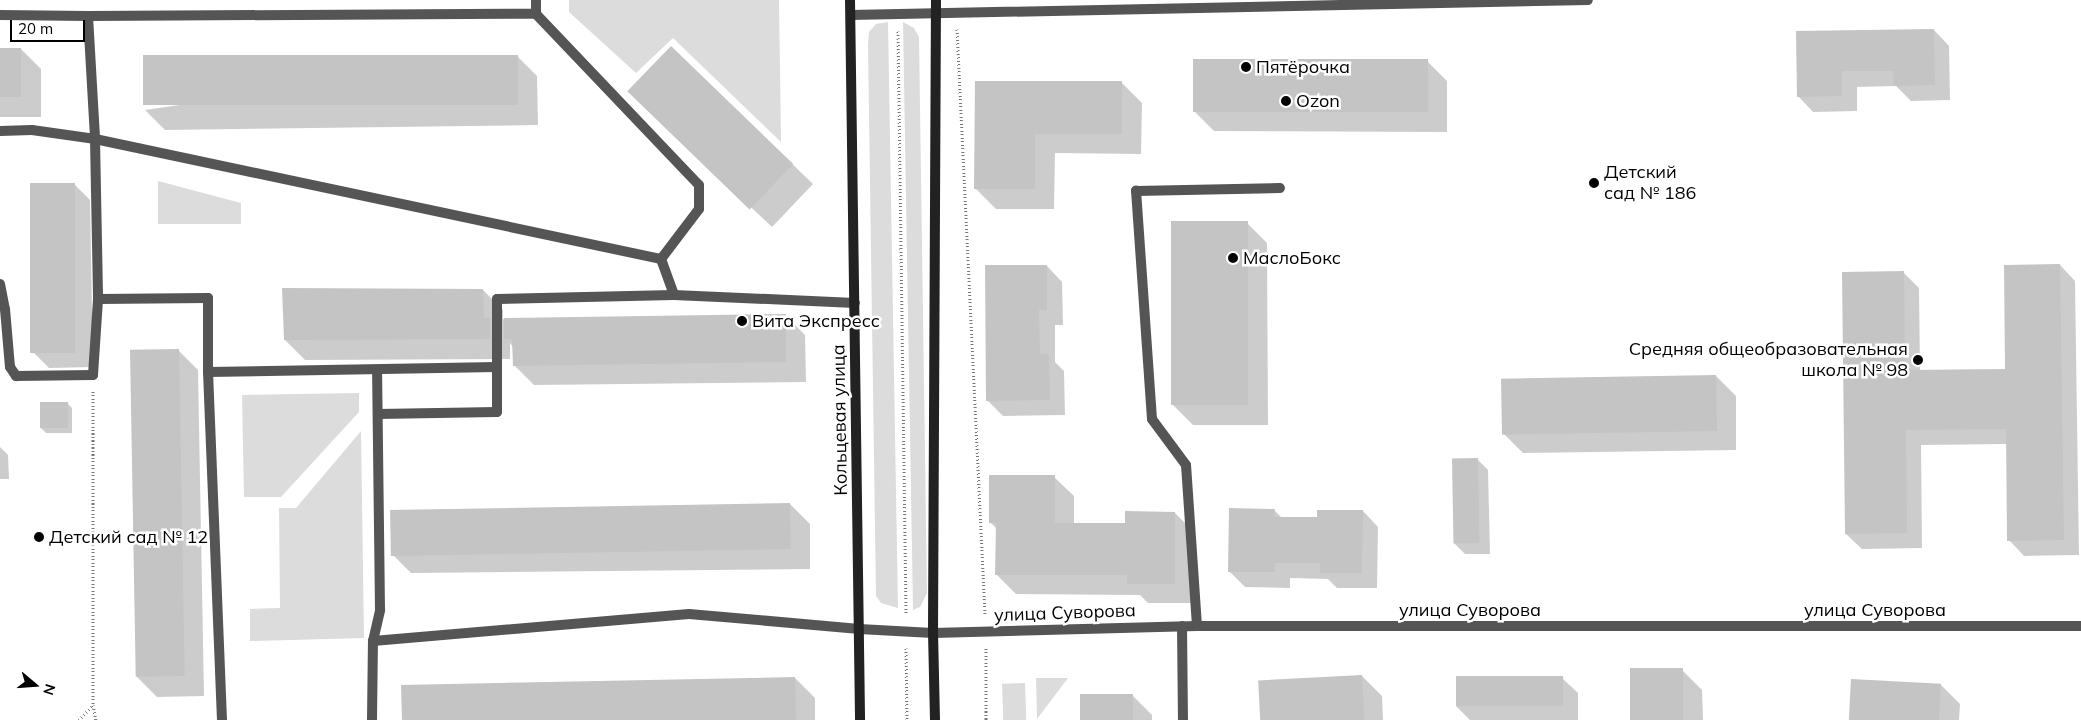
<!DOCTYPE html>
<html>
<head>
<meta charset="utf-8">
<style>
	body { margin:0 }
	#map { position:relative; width:2081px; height:720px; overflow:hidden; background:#fff; font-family:Mulish,sans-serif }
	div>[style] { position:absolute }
	.green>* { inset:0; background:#dcdcdc; transform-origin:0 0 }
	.shadow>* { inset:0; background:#0003 }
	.building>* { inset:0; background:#c4c4c4; transform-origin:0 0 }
	.path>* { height:3px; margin-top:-1.5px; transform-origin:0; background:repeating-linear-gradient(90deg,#777 0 1px,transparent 0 3.5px) }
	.service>* { height:10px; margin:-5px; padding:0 5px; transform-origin:5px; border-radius:5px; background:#555 }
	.minor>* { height:10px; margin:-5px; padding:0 5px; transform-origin:5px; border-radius:5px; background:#555 }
	.tertiary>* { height:10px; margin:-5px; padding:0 5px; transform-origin:5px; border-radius:5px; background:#555 }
	.secondary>* { height:10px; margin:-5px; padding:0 5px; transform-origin:5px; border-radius:5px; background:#222 }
	.dots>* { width:14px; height:14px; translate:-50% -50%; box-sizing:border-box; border:2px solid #fff; border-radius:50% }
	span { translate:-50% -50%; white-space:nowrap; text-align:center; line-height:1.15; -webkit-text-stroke:5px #fff; paint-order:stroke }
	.poi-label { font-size:18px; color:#000 }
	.left { translate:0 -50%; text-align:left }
	.right { translate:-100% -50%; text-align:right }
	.street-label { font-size:18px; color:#000 }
	.north { position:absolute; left:10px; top:660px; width:50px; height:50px; -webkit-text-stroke:4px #fff; paint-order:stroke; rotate:108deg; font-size:14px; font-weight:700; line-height:20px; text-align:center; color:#000 }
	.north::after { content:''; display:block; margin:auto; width:18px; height:22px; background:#000; clip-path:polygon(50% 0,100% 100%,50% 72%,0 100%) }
	.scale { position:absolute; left:10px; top:20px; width:75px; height:22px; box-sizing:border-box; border:2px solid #000; border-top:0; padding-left:6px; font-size:15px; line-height:18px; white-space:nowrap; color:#000; -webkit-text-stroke:4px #fff; paint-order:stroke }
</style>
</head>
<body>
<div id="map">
	<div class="green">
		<div style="clip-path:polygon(569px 0,779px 0,781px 142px,673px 38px,636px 73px,569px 12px)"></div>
		<div style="clip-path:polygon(888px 22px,898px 608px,881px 603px,876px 596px,868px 44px,869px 32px,876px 24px)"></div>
		<div style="clip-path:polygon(903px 22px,914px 28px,919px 37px,927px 593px,920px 607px,913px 610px)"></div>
		<div style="clip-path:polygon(158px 181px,241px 203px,241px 224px,158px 224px)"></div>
		<div style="clip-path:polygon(359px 393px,359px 412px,281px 497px,244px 497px,242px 395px)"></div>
		<div style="clip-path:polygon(361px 431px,364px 638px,250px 641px,250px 609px,280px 608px,279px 508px,296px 508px)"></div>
		<div style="clip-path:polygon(1036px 678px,1068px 678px,1037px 719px)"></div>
		<div style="left:1025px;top:683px;width:37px;height:23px;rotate:88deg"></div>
	</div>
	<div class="shadow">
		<div style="clip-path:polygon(1934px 30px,1949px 46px,1950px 100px,1911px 101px,1896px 86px,1857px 87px,1857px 111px,1813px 112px,1798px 96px,1797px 32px)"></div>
		<div style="clip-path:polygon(672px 48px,813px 184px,772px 227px,650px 112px)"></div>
		<div style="clip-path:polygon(21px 49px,41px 69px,41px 117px,0 117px,0 50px)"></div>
		<div style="clip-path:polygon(517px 56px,537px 76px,538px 125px,165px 130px,145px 110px)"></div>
		<div style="clip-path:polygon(1427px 61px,1447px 81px,1447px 132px,1214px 131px,1194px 111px)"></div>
		<div style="clip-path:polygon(976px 82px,1122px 83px,1142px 103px,1141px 154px,1055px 153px,1054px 209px,996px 209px,976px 189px)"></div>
		<div style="clip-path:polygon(74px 184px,90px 200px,93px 367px,49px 368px,33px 352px)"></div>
		<div style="clip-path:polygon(1247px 223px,1267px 243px,1268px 425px,1193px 425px,1173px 405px)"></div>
		<div style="clip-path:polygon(2060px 265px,2075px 281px,2079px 555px,2024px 556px,2009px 540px,2007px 444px,1921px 445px,1922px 548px,1862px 549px,1846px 534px,1903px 272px,1919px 288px,1920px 371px,2006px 370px)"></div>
		<div style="clip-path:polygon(1047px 266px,1062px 282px,1063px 325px,1055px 325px,1055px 362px,1064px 371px,1065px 415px,1003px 416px,987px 400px)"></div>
		<div style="clip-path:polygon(483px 290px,503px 310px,503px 319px,785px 315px,805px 335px,806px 382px,534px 385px,514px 365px,513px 347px,510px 343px,510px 359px,305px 360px,285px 340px)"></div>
		<div style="clip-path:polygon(178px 350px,198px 370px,204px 696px,157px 697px,137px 677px)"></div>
		<div style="clip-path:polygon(1716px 376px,1736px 396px,1736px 450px,1523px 453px,1503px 433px)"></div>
		<div style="clip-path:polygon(0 398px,0 447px,8px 455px,9px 479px,0 479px)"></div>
		<div style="clip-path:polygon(67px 403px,72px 408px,72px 433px,46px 433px,41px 428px)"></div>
		<div style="clip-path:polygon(1478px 460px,1488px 470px,1490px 554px,1465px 554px,1454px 543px)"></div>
		<div style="clip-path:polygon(1054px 477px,1074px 496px,1074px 524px,1126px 525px,1175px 513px,1195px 533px,1194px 603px,1148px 603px,1140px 595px,1016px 594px,996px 574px,997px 529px,990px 522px)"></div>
		<div style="clip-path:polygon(790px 504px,810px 524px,810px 569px,411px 573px,391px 553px)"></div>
		<div style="clip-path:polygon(1274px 510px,1282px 518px,1318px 519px,1363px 511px,1378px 527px,1377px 588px,1337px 588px,1328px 579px,1290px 578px,1290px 588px,1245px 587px,1229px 571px)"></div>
		<div style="clip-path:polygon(1682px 670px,1702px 690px,1703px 720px,1631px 720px)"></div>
		<div style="clip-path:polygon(1362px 676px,1382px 696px,1383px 720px,1261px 720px)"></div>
		<div style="clip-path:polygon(795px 678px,815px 698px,815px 720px,403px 720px)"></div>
		<div style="clip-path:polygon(1562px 678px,1578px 693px,1578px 720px,1470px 720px,1456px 706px)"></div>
		<div style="clip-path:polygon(1940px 684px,1960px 704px,1959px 720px,1851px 720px)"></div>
		<div style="clip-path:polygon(1132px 695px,1152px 715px,1152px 720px,1082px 720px)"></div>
	</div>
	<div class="building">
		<div style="clip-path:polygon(1934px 29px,1935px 85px,1894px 86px,1893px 71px,1842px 71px,1842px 96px,1797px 97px,1796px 31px)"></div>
		<div style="left:671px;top:46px;width:170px;height:63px;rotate:44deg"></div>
		<div style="left:0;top:48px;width:21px;height:49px"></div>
		<div style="left:518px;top:55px;width:50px;height:375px;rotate:90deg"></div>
		<div style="left:1193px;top:59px;width:235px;height:53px"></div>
		<div style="clip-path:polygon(975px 81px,1122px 81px,1122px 134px,1035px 134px,1035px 189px,974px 189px)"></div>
		<div style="left:30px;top:183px;width:45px;height:170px"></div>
		<div style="left:1248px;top:221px;width:184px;height:77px;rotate:90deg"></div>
		<div style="clip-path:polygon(2060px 264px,2064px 540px,2007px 541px,2006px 429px,1906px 430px,1907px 533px,1845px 534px,1842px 272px,1904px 271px,1905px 370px,2005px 369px,2004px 265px)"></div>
		<div style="clip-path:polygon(985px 265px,1047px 265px,1047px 310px,1039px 310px,1040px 354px,1049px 354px,1050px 400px,986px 401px)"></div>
		<div style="clip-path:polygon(282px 288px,483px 289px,484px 318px,490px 318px,490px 339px,284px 340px)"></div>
		<div style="clip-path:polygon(786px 314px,786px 362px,513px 366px,512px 339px,504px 339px,504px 318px)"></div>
		<div style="left:179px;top:349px;width:327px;height:49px;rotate:89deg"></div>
		<div style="left:1716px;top:375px;width:56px;height:215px;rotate:89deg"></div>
		<div style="left:40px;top:402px;width:28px;height:26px"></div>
		<div style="left:1478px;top:458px;width:85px;height:26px;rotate:89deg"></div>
		<div style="clip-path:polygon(989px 475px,1055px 475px,1055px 523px,1125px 523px,1125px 511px,1175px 512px,1175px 584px,1127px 584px,1127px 575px,995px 575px,996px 523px,989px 523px)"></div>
		<div style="left:790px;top:503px;width:46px;height:400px;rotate:89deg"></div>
		<div style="clip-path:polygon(1229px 508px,1275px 509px,1274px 517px,1317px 517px,1317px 510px,1363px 510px,1362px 573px,1320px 573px,1320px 563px,1275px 563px,1275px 572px,1228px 572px)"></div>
		<div style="left:1683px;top:668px;width:52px;height:53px;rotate:90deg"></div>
		<div style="left:1362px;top:675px;width:45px;height:104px;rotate:87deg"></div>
		<div style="left:1456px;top:676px;width:107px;height:30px"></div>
		<div style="clip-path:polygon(795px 677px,796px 720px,402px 720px,401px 685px)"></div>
		<div style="left:1851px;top:679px;width:90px;height:41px;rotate:3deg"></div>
		<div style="left:1133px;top:694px;width:26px;height:53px;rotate:90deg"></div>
	</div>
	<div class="path">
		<div style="left:957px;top:29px;width:586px;rotate:87.26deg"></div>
		<div style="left:898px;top:31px;width:583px;rotate:89.21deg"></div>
		<div style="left:93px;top:391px;width:314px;rotate:90deg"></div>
		<div style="left:93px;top:705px;width:15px;rotate:79deg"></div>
		<div style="left:906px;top:648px;width:72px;rotate:89.2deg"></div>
		<div style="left:986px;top:648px;width:72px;rotate:90deg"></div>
		<div style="left:79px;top:720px;width:19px;rotate:-47deg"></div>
	</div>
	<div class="service">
		<div style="left:536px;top:0;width:14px;rotate:90deg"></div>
		<div style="left:536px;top:14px;width:236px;rotate:46.4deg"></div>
		<div style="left:699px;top:185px;width:24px;rotate:90deg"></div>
		<div style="left:699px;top:209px;width:63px;rotate:127.2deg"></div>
		<div style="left:0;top:15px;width:88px;rotate:0.7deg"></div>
		<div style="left:88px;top:16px;width:123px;rotate:86.7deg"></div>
		<div style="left:95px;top:139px;width:160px;rotate:88.9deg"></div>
		<div style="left:98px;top:299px;width:110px;rotate:-0.5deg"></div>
		<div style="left:208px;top:298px;width:74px;rotate:90deg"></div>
		<div style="left:88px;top:16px;width:448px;rotate:-0.3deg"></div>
		<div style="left:0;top:131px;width:32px;rotate:-2deg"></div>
		<div style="left:32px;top:130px;width:64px;rotate:8.1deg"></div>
		<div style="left:95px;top:139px;width:579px;rotate:11.97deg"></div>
		<div style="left:661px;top:259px;width:38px;rotate:70deg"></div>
		<div style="left:674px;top:295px;width:181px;rotate:2.5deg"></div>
		<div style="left:0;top:284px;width:25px;rotate:79deg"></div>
		<div style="left:5px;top:309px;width:58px;rotate:85.1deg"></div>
		<div style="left:10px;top:367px;width:11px;rotate:56deg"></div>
		<div style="left:16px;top:376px;width:77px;rotate:-0.7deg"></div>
		<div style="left:93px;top:375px;width:76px;rotate:-86.2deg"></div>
		<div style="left:378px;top:414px;width:119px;rotate:-1deg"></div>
		<div style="left:497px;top:412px;width:113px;rotate:-90deg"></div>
		<div style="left:497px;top:299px;width:177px;rotate:-1.3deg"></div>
		<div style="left:1182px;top:626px;width:94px;rotate:89.4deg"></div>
		<div style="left:1197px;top:626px;width:161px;rotate:-93.9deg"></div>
		<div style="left:1186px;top:465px;width:57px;rotate:-126.5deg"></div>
		<div style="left:1152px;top:419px;width:229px;rotate:-94deg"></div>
		<div style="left:1136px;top:191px;width:144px;rotate:-1.2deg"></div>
		<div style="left:373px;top:641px;width:317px;rotate:-4.9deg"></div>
		<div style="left:689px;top:614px;width:171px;rotate:5deg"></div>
		<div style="left:222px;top:720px;width:348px;rotate:-92.3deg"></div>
		<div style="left:208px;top:372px;width:289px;rotate:-1deg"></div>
		<div style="left:372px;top:720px;width:79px;rotate:-89.3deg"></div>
		<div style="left:373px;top:641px;width:32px;rotate:-77deg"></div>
		<div style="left:380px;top:610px;width:240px;rotate:-90.7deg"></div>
	</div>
	<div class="minor">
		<div style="left:859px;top:629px;width:74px;rotate:3.1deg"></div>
		<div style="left:933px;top:633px;width:264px;rotate:-1.5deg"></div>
		<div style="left:1197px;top:626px;width:884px"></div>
	</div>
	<div class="tertiary">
		<div style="left:851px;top:15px;width:737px;rotate:-1.17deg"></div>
	</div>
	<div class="secondary">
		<div style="left:850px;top:0;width:720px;rotate:89.2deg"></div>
		<div style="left:935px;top:720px;width:87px;rotate:-91.3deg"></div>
		<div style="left:933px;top:633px;width:633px;rotate:-89.73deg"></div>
	</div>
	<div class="dots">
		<div style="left:1246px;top:67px;background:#000"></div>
		<div style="left:1286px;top:101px;background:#000"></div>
		<div style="left:1594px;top:183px;background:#000"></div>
		<div style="left:1233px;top:258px;background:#000"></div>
		<div style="left:742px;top:321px;background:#000"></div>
		<div style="left:1918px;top:360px;background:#000"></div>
		<div style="left:39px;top:537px;background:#000"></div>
	</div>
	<div class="poi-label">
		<span class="left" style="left:1256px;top:67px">Пятёрочка</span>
		<span class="left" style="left:1296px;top:101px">Ozon</span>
		<span class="left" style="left:1604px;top:183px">Детский<br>сад № 186</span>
		<span class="left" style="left:1243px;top:258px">МаслоБокс</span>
		<span class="left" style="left:752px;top:321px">Вита Экспресс</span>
		<span class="right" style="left:1908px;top:360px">Средняя общеобразовательная<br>школа № 98</span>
		<span class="left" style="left:49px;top:537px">Детский сад № 12</span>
	</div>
	<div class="street-label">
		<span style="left:840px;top:420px;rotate:-91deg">Кольцевая улица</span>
		<span style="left:1470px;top:610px">улица Суворова</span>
		<span style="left:1875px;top:610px">улица Суворова</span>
		<span style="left:1065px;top:613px;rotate:-2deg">улица Суворова</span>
	</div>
	<div class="north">N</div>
	<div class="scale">20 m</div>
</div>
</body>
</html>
